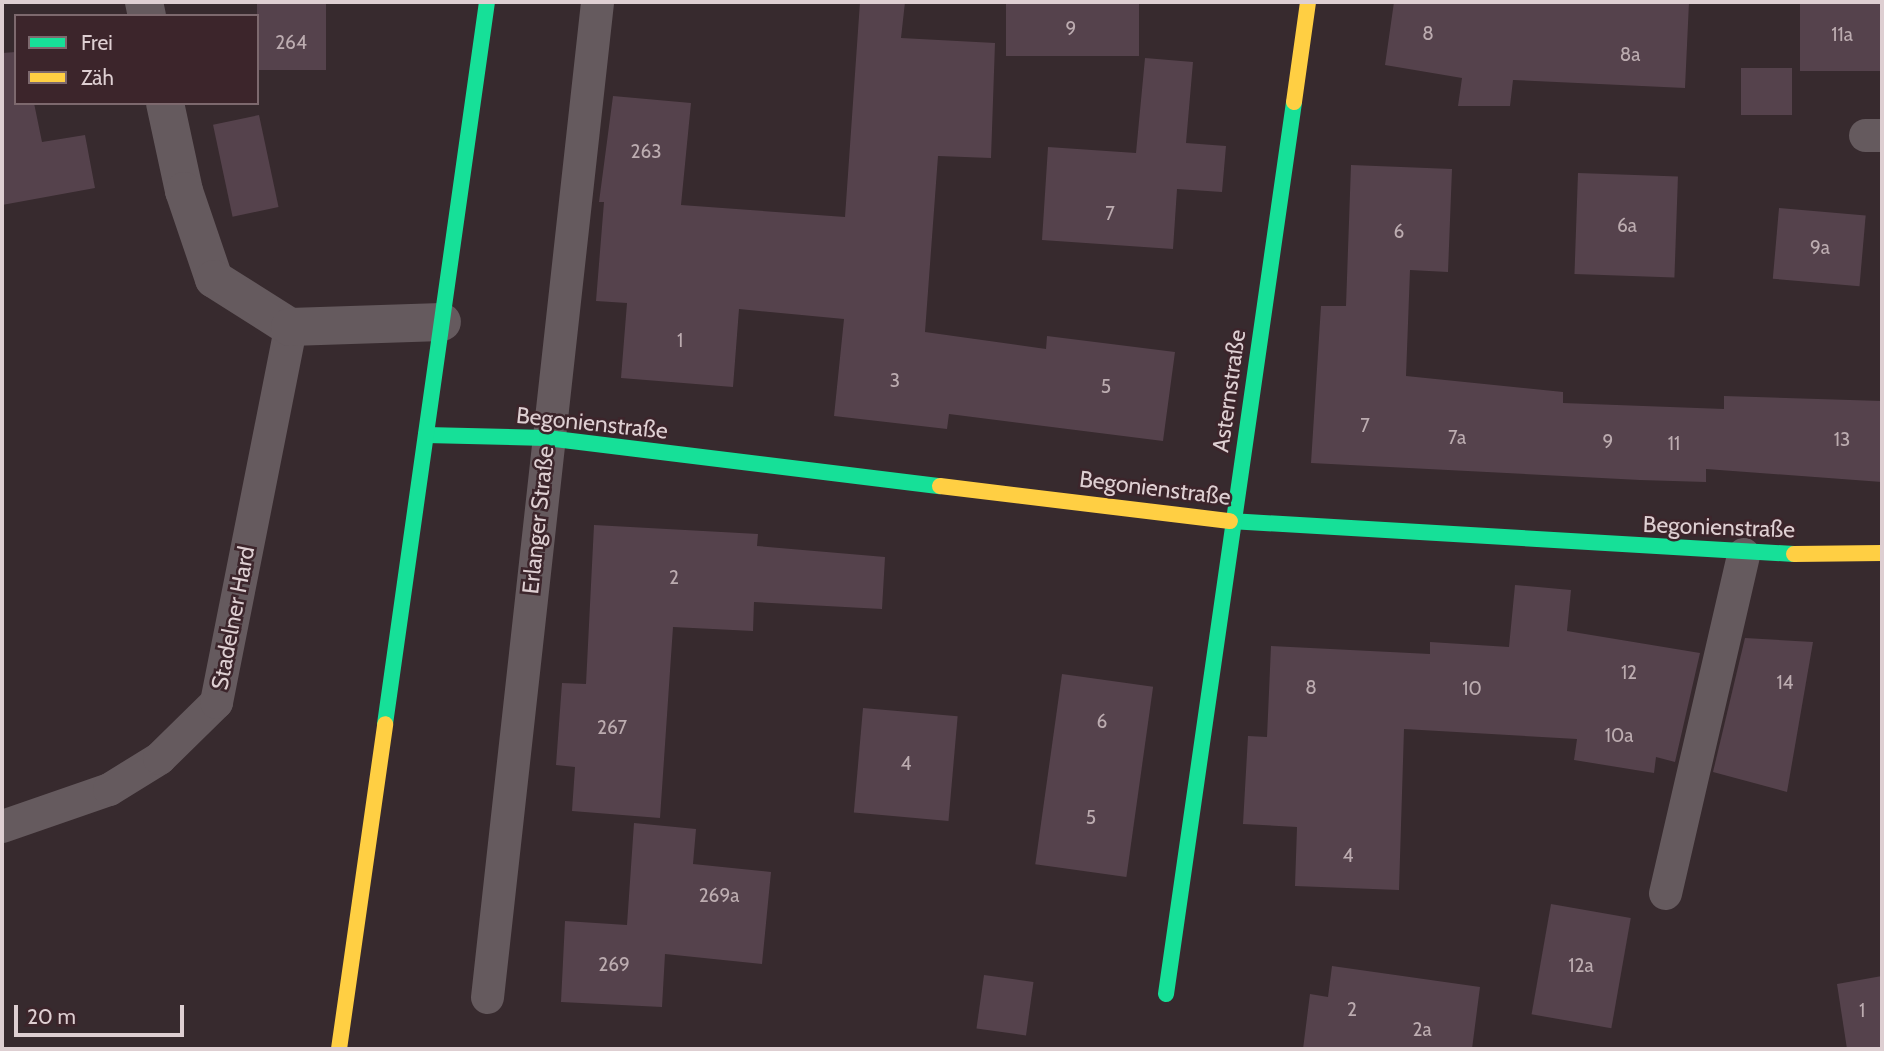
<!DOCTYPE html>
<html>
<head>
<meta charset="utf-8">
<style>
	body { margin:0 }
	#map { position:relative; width:1884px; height:1051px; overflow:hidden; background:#372a2e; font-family:Cabin,sans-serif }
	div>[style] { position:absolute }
	.building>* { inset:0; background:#55424c; transform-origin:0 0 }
	.lane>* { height:33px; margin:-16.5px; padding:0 16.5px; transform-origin:16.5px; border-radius:16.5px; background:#655a5e }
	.street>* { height:38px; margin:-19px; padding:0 19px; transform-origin:19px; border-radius:19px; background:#655a5e }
	.fast>* { height:16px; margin:-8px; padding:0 8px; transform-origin:8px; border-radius:8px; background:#16e098 }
	.slow>* { height:16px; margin:-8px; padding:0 8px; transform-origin:8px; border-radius:8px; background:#ffcf43 }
	span { translate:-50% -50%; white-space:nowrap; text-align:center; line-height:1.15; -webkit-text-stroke:5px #3c252b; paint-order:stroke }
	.number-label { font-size:19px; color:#bcacb0 }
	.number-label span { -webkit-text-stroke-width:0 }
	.street-label { font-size:23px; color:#decfd2 }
	.frame { position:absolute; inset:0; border:4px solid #decfd2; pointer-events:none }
	.legend { position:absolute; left:14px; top:14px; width:245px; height:91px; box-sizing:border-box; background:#3c252b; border:2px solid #7d696e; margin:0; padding:9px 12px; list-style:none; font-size:21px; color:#decfd2 }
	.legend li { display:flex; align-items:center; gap:14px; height:35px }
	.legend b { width:35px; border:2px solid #7d696e }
	.scale { position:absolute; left:14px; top:1005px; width:170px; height:32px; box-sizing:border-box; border:4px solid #decfd2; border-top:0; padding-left:9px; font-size:21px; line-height:24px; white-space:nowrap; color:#decfd2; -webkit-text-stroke:5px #3c252b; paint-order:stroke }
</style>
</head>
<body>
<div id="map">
	<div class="building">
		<div style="left:257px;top:2px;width:69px;height:68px"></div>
		<div style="clip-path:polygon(860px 2px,905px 2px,901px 38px,995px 43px,991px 158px,938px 156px,925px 332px,1046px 349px,1047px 336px,1175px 352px,1163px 441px,949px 414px,947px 429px,834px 416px,844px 319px,739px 309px,733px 387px,621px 378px,627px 303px,596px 301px,604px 202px,599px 202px,613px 96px,691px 103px,681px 205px,845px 217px)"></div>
		<div style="left:1006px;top:2px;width:133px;height:54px"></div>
		<div style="clip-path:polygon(1394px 2px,1689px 2px,1685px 88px,1513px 80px,1510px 106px,1458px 106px,1462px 78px,1385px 65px)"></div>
		<div style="left:1800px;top:2px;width:82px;height:69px"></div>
		<div style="clip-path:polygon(16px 52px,16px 103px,34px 103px,42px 142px,85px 135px,95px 188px,2px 205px,2px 53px)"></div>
		<div style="clip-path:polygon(1145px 58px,1193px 62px,1186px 143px,1226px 146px,1222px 192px,1177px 189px,1173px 249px,1042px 240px,1048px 147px,1136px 153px)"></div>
		<div style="left:1792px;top:68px;width:47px;height:51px;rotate:90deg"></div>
		<div style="left:259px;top:115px;width:94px;height:47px;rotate:78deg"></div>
		<div style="clip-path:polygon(1351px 165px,1452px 169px,1448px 272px,1410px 270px,1406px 376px,1563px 392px,1563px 403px,1724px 409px,1724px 396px,1882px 401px,1882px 482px,1706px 469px,1706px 482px,1640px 480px,1311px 463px,1321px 306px,1346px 306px)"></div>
		<div style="left:1578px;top:173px;width:100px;height:101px;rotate:2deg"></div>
		<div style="left:1779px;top:208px;width:87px;height:71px;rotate:5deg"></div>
		<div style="clip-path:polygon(594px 525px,758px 534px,757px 546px,885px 557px,882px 609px,754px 602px,753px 631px,673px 627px,660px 818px,572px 811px,575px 767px,556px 765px,562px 683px,586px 684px)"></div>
		<div style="clip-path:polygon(1515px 585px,1571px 590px,1567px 631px,1700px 653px,1675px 762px,1656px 757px,1654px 773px,1574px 760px,1577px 739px,1404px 729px,1399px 890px,1295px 886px,1297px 827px,1243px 824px,1248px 736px,1267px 737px,1271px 646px,1430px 654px,1430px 642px,1509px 647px)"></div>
		<div style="clip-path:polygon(1745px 638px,1813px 642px,1787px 792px,1713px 772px)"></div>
		<div style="left:1062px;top:674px;width:92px;height:192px;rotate:8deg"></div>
		<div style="left:863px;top:708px;width:95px;height:105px;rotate:5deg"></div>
		<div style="clip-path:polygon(634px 823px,696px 829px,693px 864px,771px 872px,762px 964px,665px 954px,662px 1007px,561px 1002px,565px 921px,627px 925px)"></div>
		<div style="left:1551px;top:904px;width:81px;height:112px;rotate:10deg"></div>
		<div style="clip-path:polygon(1332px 966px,1480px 987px,1472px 1049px,1303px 1049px,1310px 994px,1328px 997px)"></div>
		<div style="left:984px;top:975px;width:50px;height:54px;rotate:8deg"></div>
		<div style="clip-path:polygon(1882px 976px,1882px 1049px,1847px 1049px,1837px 984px)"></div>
	</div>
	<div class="lane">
		<div style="left:1865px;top:135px;width:17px"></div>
		<div style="left:2px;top:826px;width:113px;rotate:-19.1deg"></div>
		<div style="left:109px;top:789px;width:59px;rotate:-31.8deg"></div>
		<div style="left:159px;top:758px;width:80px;rotate:-44.5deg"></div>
		<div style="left:216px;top:702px;width:382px;rotate:-78.8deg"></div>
		<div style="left:1665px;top:893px;width:348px;rotate:-77deg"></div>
		<div style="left:487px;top:997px;width:1001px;rotate:-83.69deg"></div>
	</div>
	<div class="street">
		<div style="left:144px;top:2px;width:14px;rotate:78deg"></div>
		<div style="left:165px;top:103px;width:90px;rotate:77.8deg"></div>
		<div style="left:184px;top:191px;width:93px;rotate:71.2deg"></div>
		<div style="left:214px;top:279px;width:90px;rotate:32.3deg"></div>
		<div style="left:290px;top:327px;width:152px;rotate:-1.9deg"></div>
	</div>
	<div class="fast">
		<div style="left:426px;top:435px;width:121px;rotate:1.4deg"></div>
		<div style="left:547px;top:438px;width:396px;rotate:7deg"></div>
		<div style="left:1230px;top:521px;width:565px;rotate:3.35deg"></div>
		<div style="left:385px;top:724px;width:729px;rotate:-81.96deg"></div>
		<div style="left:1166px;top:994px;width:901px;rotate:-81.83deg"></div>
	</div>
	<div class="slow">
		<div style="left:1294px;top:102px;width:101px;rotate:-82deg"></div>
		<div style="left:940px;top:486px;width:292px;rotate:6.9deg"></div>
		<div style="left:1794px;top:554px;width:88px;rotate:-0.7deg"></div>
		<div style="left:339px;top:1049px;width:328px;rotate:-81.9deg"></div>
	</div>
	<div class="number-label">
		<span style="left:1071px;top:29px">9</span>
		<span style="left:1428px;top:34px">8</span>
		<span style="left:1842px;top:35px">11a</span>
		<span style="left:291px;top:43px">264</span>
		<span style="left:1630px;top:55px">8a</span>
		<span style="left:646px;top:152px">263</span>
		<span style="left:1110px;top:214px">7</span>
		<span style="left:1627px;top:226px">6a</span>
		<span style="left:1399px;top:232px">6</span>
		<span style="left:1820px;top:248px">9a</span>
		<span style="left:680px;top:341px">1</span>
		<span style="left:895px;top:381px">3</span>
		<span style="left:1106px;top:387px">5</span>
		<span style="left:1365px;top:426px">7</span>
		<span style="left:1457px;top:438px">7a</span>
		<span style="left:1842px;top:440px">13</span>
		<span style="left:1608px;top:442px">9</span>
		<span style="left:1674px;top:444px">11</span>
		<span style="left:674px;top:578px">2</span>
		<span style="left:1629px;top:673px">12</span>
		<span style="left:1785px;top:683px">14</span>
		<span style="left:1311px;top:688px">8</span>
		<span style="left:1472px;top:689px">10</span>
		<span style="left:1102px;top:722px">6</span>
		<span style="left:612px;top:728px">267</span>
		<span style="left:1619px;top:736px">10a</span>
		<span style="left:906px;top:764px">4</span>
		<span style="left:1091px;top:818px">5</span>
		<span style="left:1348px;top:856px">4</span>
		<span style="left:719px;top:896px">269a</span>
		<span style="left:614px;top:965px">269</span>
		<span style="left:1581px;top:966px">12a</span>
		<span style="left:1352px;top:1010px">2</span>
		<span style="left:1862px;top:1011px">1</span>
		<span style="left:1422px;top:1030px">2a</span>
	</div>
	<div class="street-label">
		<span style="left:1229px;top:391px;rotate:-82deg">Asternstraße</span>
		<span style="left:592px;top:423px;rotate:6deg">Begonienstraße</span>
		<span style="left:1155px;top:488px;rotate:7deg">Begonienstraße</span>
		<span style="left:538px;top:520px;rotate:-84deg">Erlanger Straße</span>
		<span style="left:1719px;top:527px;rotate:2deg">Begonienstraße</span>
		<span style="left:233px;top:618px;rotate:-79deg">Stadelner Hard</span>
	</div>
	<div class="frame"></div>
	<ul class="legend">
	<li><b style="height:9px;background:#16e098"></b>Frei</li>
	<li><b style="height:9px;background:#ffcf43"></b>Zäh</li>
	</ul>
	<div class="scale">20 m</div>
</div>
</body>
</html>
